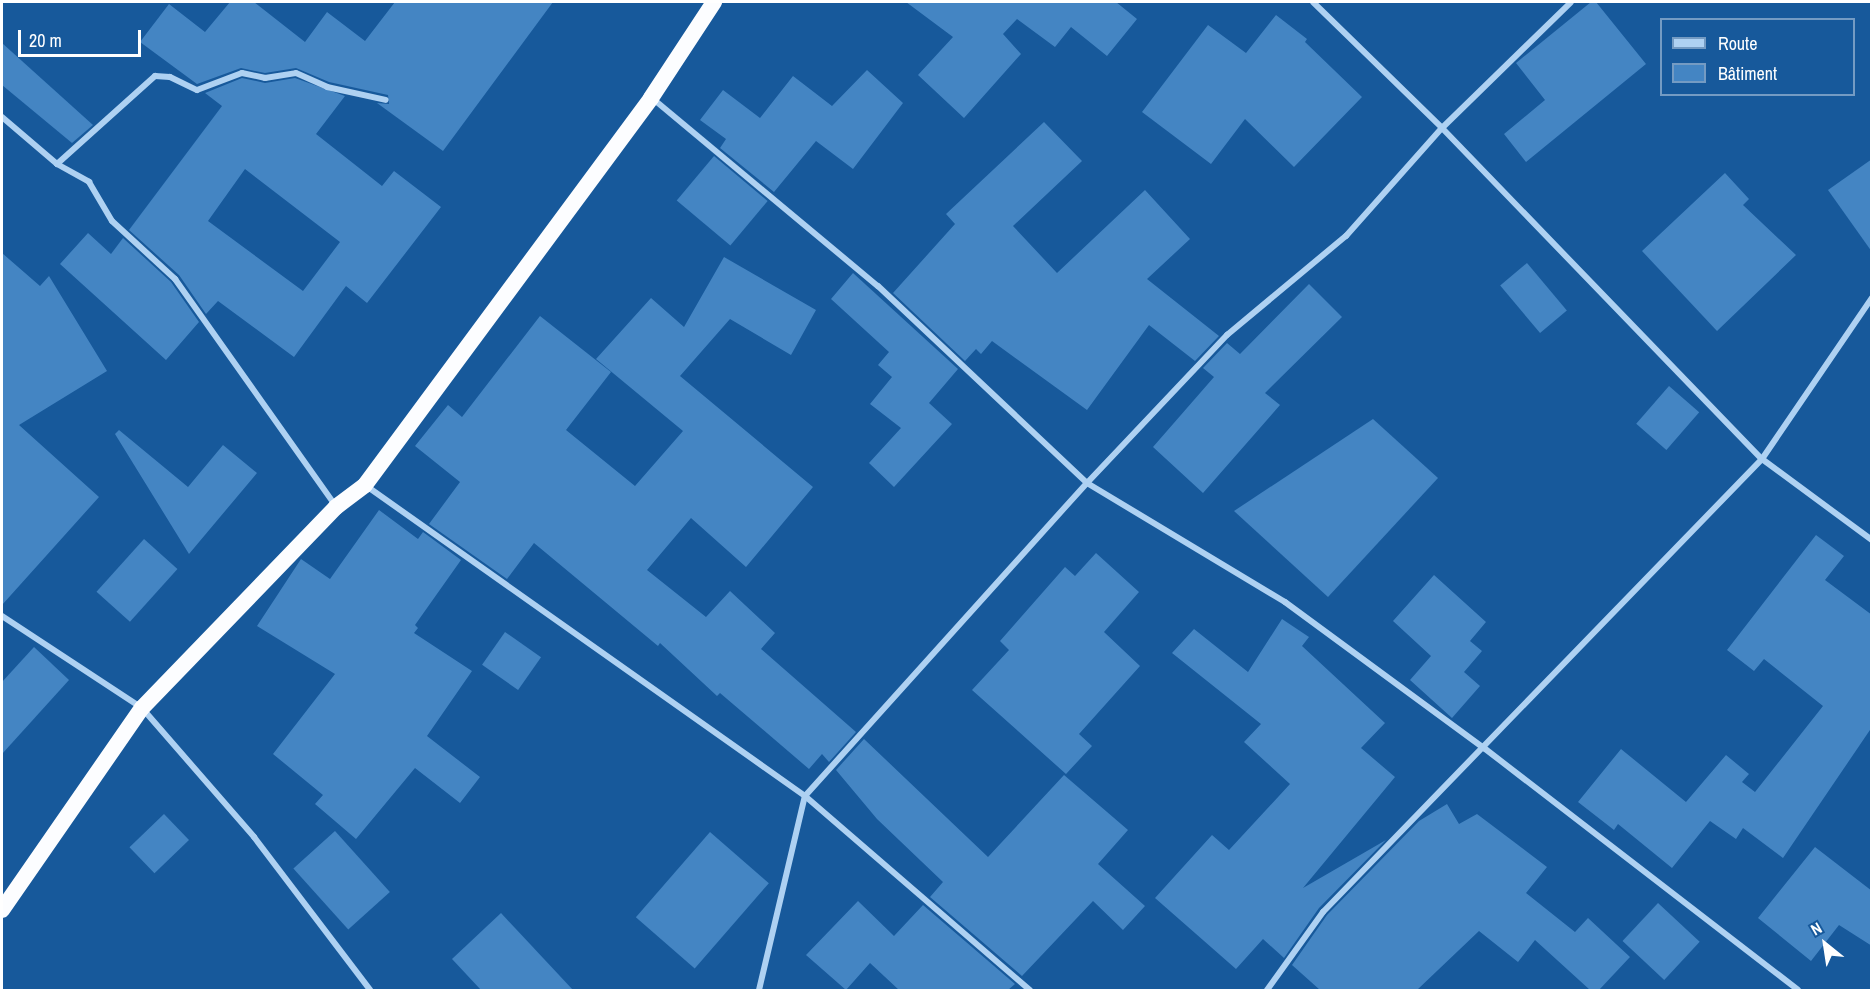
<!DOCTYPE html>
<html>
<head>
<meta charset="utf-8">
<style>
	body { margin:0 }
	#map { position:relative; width:1873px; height:992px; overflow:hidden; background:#17599b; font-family:"Archivo Narrow",sans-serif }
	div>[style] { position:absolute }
	.building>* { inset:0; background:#4485c3; transform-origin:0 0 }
	.minor>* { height:6px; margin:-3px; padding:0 3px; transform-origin:3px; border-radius:3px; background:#aed1f2 }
	.trunk>* { height:16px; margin:-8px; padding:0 8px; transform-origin:8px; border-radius:8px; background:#fcfdff }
	span { translate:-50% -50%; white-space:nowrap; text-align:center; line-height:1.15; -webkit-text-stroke:6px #17599b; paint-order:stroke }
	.frame { position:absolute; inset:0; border:3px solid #fff; pointer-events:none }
	.legend { position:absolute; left:1660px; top:18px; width:195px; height:78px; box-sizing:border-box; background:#17599b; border:2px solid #749bc3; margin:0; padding:8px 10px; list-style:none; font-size:18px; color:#fff }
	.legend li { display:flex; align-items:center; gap:12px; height:30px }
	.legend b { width:30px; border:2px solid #749bc3 }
	.north { position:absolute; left:1795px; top:914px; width:60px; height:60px; -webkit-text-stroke:4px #17599b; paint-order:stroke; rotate:330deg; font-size:16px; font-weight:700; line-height:24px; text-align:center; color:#fff }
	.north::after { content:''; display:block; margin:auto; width:21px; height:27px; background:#fff; clip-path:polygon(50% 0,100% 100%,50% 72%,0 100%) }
	.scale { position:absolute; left:18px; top:30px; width:123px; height:27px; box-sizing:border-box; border:3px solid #fff; border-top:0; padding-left:8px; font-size:18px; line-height:21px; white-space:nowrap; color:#fff; -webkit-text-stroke:4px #17599b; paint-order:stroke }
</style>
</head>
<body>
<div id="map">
	<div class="building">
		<div style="clip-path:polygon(230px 2px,254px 2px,305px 42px,327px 12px,365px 41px,395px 2px,553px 2px,443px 151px,377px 103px,389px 104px,388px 95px,329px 82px,296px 68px,265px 73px,241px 68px,197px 84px,140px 42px,169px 4px,205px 32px)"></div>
		<div style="clip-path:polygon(906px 2px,1116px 2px,1137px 19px,1107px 56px,1071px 27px,1055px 47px,1017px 19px,1003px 34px,1021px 54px,964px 118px,918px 75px,953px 37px)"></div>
		<div style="clip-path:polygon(1591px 2px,1596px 2px,1646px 64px,1526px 162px,1504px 134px,1545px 100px,1516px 63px)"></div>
		<div style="clip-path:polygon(1276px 15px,1307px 39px,1305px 42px,1362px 97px,1294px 167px,1245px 119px,1211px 164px,1142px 112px,1208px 25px,1246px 53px)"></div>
		<div style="clip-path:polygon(2px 43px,93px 125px,72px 143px,2px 85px)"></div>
		<div style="clip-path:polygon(867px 70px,903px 103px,853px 169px,816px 141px,774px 192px,720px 148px,726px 139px,700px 120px,723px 90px,760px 118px,793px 76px,832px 106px)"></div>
		<div style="clip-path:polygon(evenodd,242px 78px,265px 83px,295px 78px,345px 96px,316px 134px,382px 186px,394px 171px,441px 207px,367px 303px,346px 286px,294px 357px,218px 301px,206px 314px,179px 275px,129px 230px,222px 106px,205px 93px,242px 78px,245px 169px,340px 242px,303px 291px,208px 221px,245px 169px)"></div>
		<div style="clip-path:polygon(1044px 122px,1082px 161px,1013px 226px,1057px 273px,1145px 190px,1190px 239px,1147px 279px,1219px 336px,1195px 361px,1149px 325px,1087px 410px,992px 341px,981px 354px,976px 349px,965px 361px,893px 293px,955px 224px,946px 214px)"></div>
		<div style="left:714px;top:156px;width:70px;height:58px;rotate:40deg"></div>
		<div style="clip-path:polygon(1872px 159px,1872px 252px,1828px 190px)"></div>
		<div style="clip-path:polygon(1725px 173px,1749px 199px,1743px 205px,1796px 255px,1717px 331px,1642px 251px)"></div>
		<div style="clip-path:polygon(88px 233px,111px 254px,123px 238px,171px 282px,199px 322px,166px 360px,60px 264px)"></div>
		<div style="clip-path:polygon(2px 253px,40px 286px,49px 276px,107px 371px,19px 425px,99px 497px,2px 605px)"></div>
		<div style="clip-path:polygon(724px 257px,816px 310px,791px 355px,730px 319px,680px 376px,813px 487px,746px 567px,691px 518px,647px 570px,706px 617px,730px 591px,775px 633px,761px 649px,856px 732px,829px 762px,822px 754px,809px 769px,720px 693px,717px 696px,660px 643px,658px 646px,534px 543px,507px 579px,429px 524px,460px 482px,415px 446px,448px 405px,462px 417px,540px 316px,611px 372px,566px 430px,635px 486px,683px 431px,596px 359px,651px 298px,684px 327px)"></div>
		<div style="left:1527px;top:263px;width:62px;height:35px;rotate:50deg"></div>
		<div style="clip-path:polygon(853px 273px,958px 369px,929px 403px,952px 424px,894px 487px,869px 463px,901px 428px,870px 404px,892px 377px,878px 365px,889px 352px,831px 299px)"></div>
		<div style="clip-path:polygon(1309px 284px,1342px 317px,1265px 393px,1280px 405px,1203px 493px,1153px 447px,1214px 377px,1203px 368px,1227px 343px,1240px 354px)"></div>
		<div style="left:1669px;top:386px;width:40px;height:50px;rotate:41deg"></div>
		<div style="clip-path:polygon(1373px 419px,1438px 478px,1328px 597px,1234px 511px)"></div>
		<div style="clip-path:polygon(119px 430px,188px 487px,223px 445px,257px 473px,189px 554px,115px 434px)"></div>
		<div style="clip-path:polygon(379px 510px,418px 539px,423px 532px,461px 560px,415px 625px,418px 628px,414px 633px,472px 671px,427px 736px,480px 777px,460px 803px,415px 768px,356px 839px,315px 804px,323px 795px,273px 754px,335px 674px,257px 626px,301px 559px,330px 579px)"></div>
		<div style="clip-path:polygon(1816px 535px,1844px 556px,1825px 580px,1872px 615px,1872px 727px,1783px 858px,1743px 828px,1736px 839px,1710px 821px,1672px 868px,1618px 824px,1614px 830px,1578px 802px,1621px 749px,1686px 802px,1726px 755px,1749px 774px,1742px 782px,1755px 792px,1823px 706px,1764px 659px,1754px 671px,1727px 650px)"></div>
		<div style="left:144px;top:539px;width:45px;height:71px;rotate:42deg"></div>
		<div style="clip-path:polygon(1096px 553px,1139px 592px,1104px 632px,1140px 666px,1079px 734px,1092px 746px,1066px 774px,972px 690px,1009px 650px,1000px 641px,1065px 567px,1075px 576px)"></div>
		<div style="clip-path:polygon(1434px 575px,1486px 622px,1470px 641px,1482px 651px,1464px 672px,1480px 686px,1452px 718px,1410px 680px,1431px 656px,1393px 621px)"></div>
		<div style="clip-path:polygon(1282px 619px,1309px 637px,1302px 646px,1385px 723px,1361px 748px,1395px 777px,1303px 888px,1386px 840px,1319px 908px,1284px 958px,1263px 939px,1236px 969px,1155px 898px,1212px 835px,1229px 850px,1290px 784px,1244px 742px,1261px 724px,1172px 653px,1194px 629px,1248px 672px)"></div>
		<div style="left:505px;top:632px;width:44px;height:40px;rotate:35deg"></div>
		<div style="clip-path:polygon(34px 647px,69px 680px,2px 754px,2px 682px)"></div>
		<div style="clip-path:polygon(864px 739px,988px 857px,1064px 775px,1128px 830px,1098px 864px,1145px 906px,1123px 930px,1093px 901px,1022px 976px,930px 897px,943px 882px,877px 819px,836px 770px)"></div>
		<div style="clip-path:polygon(1447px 804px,1459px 824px,1477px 814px,1547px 867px,1526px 893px,1575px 932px,1588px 918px,1630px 957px,1599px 990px,1590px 990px,1535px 940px,1518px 962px,1479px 931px,1417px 990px,1320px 990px,1292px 965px,1327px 915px,1419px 821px)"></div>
		<div style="left:164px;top:814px;width:36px;height:48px;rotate:46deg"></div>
		<div style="left:335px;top:831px;width:82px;height:56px;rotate:48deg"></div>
		<div style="left:710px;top:832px;width:78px;height:113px;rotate:41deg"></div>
		<div style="clip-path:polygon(1815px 847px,1872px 891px,1872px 946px,1839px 925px,1811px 961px,1758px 918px)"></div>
		<div style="clip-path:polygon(858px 901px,894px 936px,923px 905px,1015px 984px,1008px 990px,899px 990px,870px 963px,846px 990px,806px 955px)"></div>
		<div style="left:1658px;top:903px;width:57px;height:52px;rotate:43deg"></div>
		<div style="clip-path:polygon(501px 913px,573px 990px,481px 990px,452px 959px)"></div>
	</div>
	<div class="minor">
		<div style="left:1313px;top:2px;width:180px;rotate:44.3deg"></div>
		<div style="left:1442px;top:128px;width:460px;rotate:46deg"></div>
		<div style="left:1762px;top:459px;width:137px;rotate:36.4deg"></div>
		<div style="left:652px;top:98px;width:294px;rotate:39.8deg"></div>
		<div style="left:878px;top:286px;width:287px;rotate:43.3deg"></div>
		<div style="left:1087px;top:483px;width:231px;rotate:31deg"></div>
		<div style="left:1285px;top:602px;width:247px;rotate:36.3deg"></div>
		<div style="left:1484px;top:748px;width:396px;rotate:37.6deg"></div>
		<div style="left:2px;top:117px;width:72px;rotate:40.5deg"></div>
		<div style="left:57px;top:164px;width:37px;rotate:29deg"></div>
		<div style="left:89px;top:182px;width:45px;rotate:59.5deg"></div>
		<div style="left:112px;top:221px;width:86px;rotate:42.6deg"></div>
		<div style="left:175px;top:279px;width:278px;rotate:54.7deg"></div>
		<div style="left:57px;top:164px;width:132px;rotate:-41.9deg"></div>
		<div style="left:155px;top:76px;width:15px;rotate:4deg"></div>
		<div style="left:170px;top:77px;width:30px;rotate:26deg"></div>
		<div style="left:197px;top:90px;width:48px;rotate:-20.7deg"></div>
		<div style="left:242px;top:73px;width:24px;rotate:12deg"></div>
		<div style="left:265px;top:78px;width:31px;rotate:-9deg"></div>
		<div style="left:296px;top:73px;width:34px;rotate:24deg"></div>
		<div style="left:327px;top:87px;width:60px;rotate:12.4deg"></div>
		<div style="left:365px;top:485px;width:539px;rotate:35.25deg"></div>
		<div style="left:805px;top:796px;width:297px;rotate:40.8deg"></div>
		<div style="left:2px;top:616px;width:168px;rotate:33.3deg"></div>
		<div style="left:142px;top:708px;width:171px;rotate:49deg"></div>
		<div style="left:254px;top:837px;width:192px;rotate:52.8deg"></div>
		<div style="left:759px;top:990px;width:199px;rotate:-76.7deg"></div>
		<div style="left:805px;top:796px;width:421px;rotate:-48deg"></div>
		<div style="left:1087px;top:483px;width:204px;rotate:-46.6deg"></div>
		<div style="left:1227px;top:335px;width:155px;rotate:-39.8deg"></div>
		<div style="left:1346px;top:236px;width:144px;rotate:-48.4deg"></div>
		<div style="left:1442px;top:128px;width:180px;rotate:-44.3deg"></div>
		<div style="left:1267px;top:990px;width:96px;rotate:-54.3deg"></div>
		<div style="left:1323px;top:912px;width:631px;rotate:-45.9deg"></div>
		<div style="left:1762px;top:459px;width:195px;rotate:-55.7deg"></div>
	</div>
	<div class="trunk">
		<div style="left:2px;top:910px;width:246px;rotate:-55.3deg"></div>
		<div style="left:142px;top:708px;width:279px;rotate:-46deg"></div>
		<div style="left:336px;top:507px;width:36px;rotate:-37deg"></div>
		<div style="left:365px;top:485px;width:481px;rotate:-53.5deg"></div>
		<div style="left:651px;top:98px;width:115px;rotate:-56.7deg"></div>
	</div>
	<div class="frame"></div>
	<ul class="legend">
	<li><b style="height:8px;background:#aed1f2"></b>Route</li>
	<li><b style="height:16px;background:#4485c3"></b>Bâtiment</li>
	</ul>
	<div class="north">N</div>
	<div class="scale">20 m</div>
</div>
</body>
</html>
